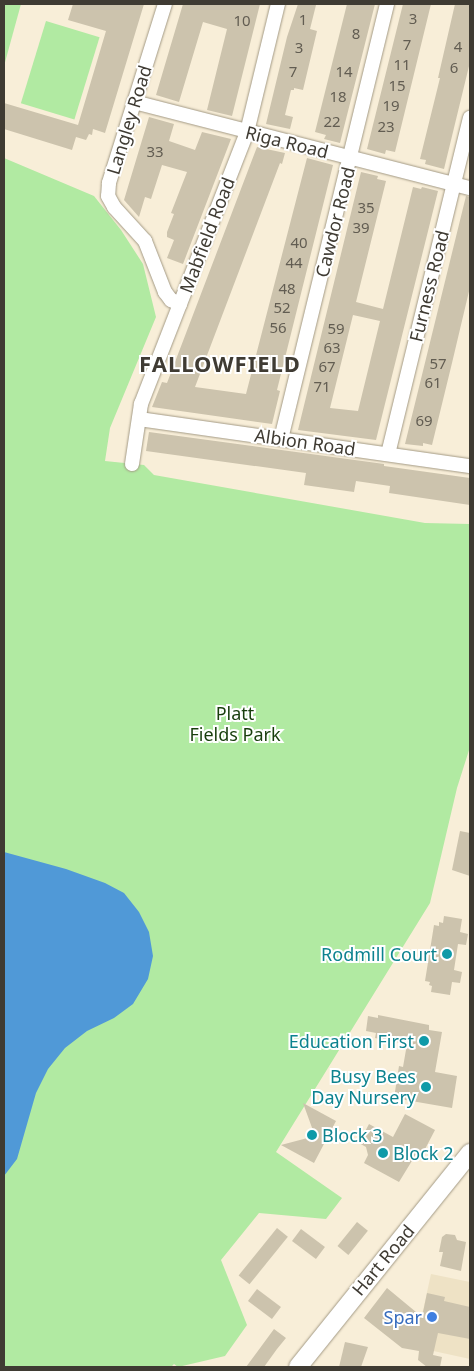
<!DOCTYPE html>
<html>
<head>
<meta charset="utf-8">
<style>
	body { margin:0 }
	#map { position:relative; width:474px; height:1371px; overflow:hidden; background:#f8eed8; font-family:"Noto Sans",sans-serif }
	div>[style] { position:absolute }
	.built>* { inset:0; background:#eee2c5 }
	.green>* { inset:0; background:#b1eaa2; transform-origin:0 0 }
	.water>* { inset:0; background:#5099d7 }
	.building>* { inset:0; background:#ccc3ad; transform-origin:0 0 }
	.roads { filter:drop-shadow(0 0 1px #a39a85) drop-shadow(0 0 1px #a39a85) }
	.minor>* { height:14px; margin:-7px; padding:0 7px; transform-origin:7px; border-radius:7px; background:#fff }
	.tertiary>* { height:18px; margin:-9px; padding:0 9px; transform-origin:9px; border-radius:9px; background:#fff }
	.dots>* { width:14px; height:14px; translate:-50% -50%; box-sizing:border-box; border:2px solid #fff; border-radius:50% }
	span { translate:-50% -50%; white-space:nowrap; text-align:center; line-height:1.15; -webkit-text-stroke:4px #fff; paint-order:stroke }
	.number-label { font-size:15px; color:#625d52 }
	.number-label span { -webkit-text-stroke-width:0 }
	.street-label { font-size:18px; color:#3f3b33 }
	.park-label { font-size:18px; color:#183e0c }
	.culture-label { font-size:18px; color:#0d838f }
	.right { translate:-100% -50%; text-align:right }
	.left { translate:0 -50%; text-align:left }
	.shop-label { font-size:18px; color:#366cbe }
	.district-label { font-size:22px; color:#3f3b33; font-weight:700; letter-spacing:1px }
	.frame { position:absolute; inset:0; border:5px solid #3f3b33; pointer-events:none }
</style>
</head>
<body>
<div id="map">
	<div class="built">
		<div style="clip-path:polygon(431px 1274px,470px 1282px,470px 1359px,415px 1347px)"></div>
	</div>
	<div class="green">
		<div style="clip-path:polygon(4px 4px,21px 4px,4px 66px)"></div>
		<div style="left:46px;top:21px;width:56px;height:86px;rotate:17deg"></div>
		<div style="clip-path:polygon(4px 158px,94px 196px,121px 230px,143px 264px,156px 317px,110px 428px,105px 461px,144px 465px,154px 475px,425px 523px,470px 524px,470px 747px,457px 788px,430px 903px,276px 1152px,342px 1198px,326px 1219px,259px 1213px,221px 1260px,247px 1325px,225px 1356px,178px 1367px,174px 1364px,171px 1367px,4px 1367px)"></div>
	</div>
	<div class="water">
		<div style="clip-path:polygon(4px 852px,66px 869px,105px 883px,124px 893px,139px 912px,149px 932px,153px 956px,148px 979px,133px 1004px,114px 1018px,87px 1031px,65px 1048px,48px 1069px,36px 1093px,17px 1159px,4px 1176px)"></div>
	</div>
	<div class="building">
		<div style="clip-path:polygon(73px 4px,144px 4px,105px 133px,93px 129px,92px 135px,89px 134px,86px 140px,76px 137px,72px 150px,4px 129px,4px 103px,78px 125px,106px 31px,68px 20px)"></div>
		<div style="clip-path:polygon(183px 4px,260px 4px,232px 116px,207px 110px,227px 29px,203px 22px,179px 102px,156px 95px)"></div>
		<div style="clip-path:polygon(298px 4px,316px 5px,310px 29px,317px 31px,303px 90px,294px 88px,294px 90px,291px 90px,285px 115px,293px 117px,290px 129px,266px 124px,287px 37px)"></div>
		<div style="clip-path:polygon(347px 4px,375px 4px,340px 143px,324px 139px,326px 135px,315px 132px)"></div>
		<div style="clip-path:polygon(403px 4px,431px 4px,395px 152px,386px 150px,385px 154px,367px 149px)"></div>
		<div style="clip-path:polygon(455px 4px,470px 4px,470px 62px,444px 169px,425px 164px,426px 160px,420px 159px,440px 78px,438px 78px)"></div>
		<div style="clip-path:polygon(149px 117px,174px 124px,169px 141px,195px 150px,202px 132px,231px 139px,183px 264px,167px 258px,174px 240px,167px 237px,167px 232px,174px 214px,171px 213px,187px 172px,162px 165px,151px 199px,145px 197px,139px 217px,124px 200px)"></div>
		<div style="clip-path:polygon(257px 147px,285px 153px,282px 164px,280px 163px,195px 387px,246px 394px,307px 158px,333px 165px,277px 390px,280px 391px,272px 424px,152px 407px,162px 382px,167px 383px)"></div>
		<div style="clip-path:polygon(evenodd,361px 172px,378px 176px,377px 179px,386px 181px,356px 302px,383px 309px,413px 187px,421px 189px,422px 187px,438px 191px,376px 440px,298px 430px,361px 172px,353px 315px,380px 321px,358px 411px,330px 408px,353px 315px)"></div>
		<div style="clip-path:polygon(466px 196px,470px 197px,470px 287px,452px 363px,432px 445px,423px 443px,423px 446px,405px 444px)"></div>
		<div style="clip-path:polygon(149px 432px,384px 464px,384px 466px,470px 478px,470px 505px,389px 493px,390px 486px,356px 481px,354px 492px,304px 485px,306px 473px,146px 451px)"></div>
		<div style="clip-path:polygon(460px 831px,470px 833px,470px 876px,452px 870px)"></div>
		<div style="clip-path:polygon(444px 916px,462px 919px,460px 932px,468px 934px,466px 945px,458px 944px,454px 970px,462px 972px,460px 983px,452px 982px,450px 995px,431px 992px,432px 986px,429px 985px,430px 982px,425px 981px,434px 925px,439px 926px,439px 922px,443px 923px)"></div>
		<div style="clip-path:polygon(378px 1015px,429px 1025px,429px 1030px,442px 1032px,435px 1072px,457px 1076px,452px 1108px,394px 1098px,399px 1066px,403px 1067px,407px 1044px,375px 1038px,376px 1033px,366px 1031px,368px 1016px,378px 1018px)"></div>
		<div style="clip-path:polygon(303px 1103px,336px 1121px,314px 1163px,281px 1145px,315px 1136px)"></div>
		<div style="clip-path:polygon(405px 1114px,435px 1130px,423px 1153px,418px 1151px,399px 1182px,364px 1163px,368px 1155px,366px 1147px,359px 1143px,369px 1124px,393px 1137px)"></div>
		<div style="left:357px;top:1222px;width:14px;height:31px;rotate:39deg"></div>
		<div style="left:277px;top:1228px;width:14px;height:61px;rotate:39deg"></div>
		<div style="left:301px;top:1229px;width:30px;height:15px;rotate:37deg"></div>
		<div style="clip-path:polygon(446px 1234px,455px 1235px,457px 1240px,466px 1242px,461px 1271px,440px 1266px,443px 1252px,439px 1252px,442px 1237px)"></div>
		<div style="clip-path:polygon(387px 1288px,422px 1317px,427px 1293px,445px 1297px,444px 1301px,470px 1307px,470px 1339px,438px 1333px,433px 1355px,442px 1357px,440px 1367px,427px 1367px,418px 1360px,419px 1351px,402px 1348px,364px 1318px)"></div>
		<div style="left:257px;top:1289px;width:30px;height:15px;rotate:37deg"></div>
		<div style="clip-path:polygon(274px 1329px,286px 1338px,277px 1349px,264px 1367px,246px 1367px)"></div>
		<div style="clip-path:polygon(345px 1342px,368px 1347px,361px 1367px,339px 1367px)"></div>
	</div>
	<div class="roads">
		<div class="minor">
			<div style="left:165px;top:4px;width:188px;rotate:107.4deg"></div>
			<div style="left:109px;top:183px;width:13px;rotate:94deg"></div>
			<div style="left:108px;top:196px;width:13px;rotate:61deg"></div>
			<div style="left:114px;top:207px;width:46px;rotate:47.6deg"></div>
			<div style="left:145px;top:241px;width:55px;rotate:68.6deg"></div>
			<div style="left:165px;top:292px;width:10px;rotate:53deg"></div>
			<div style="left:171px;top:300px;width:10px;rotate:24deg"></div>
			<div style="left:134px;top:102px;width:347px;rotate:14.4deg"></div>
			<div style="left:139px;top:419px;width:334px;rotate:8.1deg"></div>
			<div style="left:281px;top:439px;width:448px;rotate:-76.3deg"></div>
			<div style="left:388px;top:454px;width:346px;rotate:-76.3deg"></div>
			<div style="left:132px;top:464px;width:61px;rotate:-81.5deg"></div>
			<div style="left:141px;top:404px;width:292px;rotate:-68.7deg"></div>
			<div style="left:247px;top:132px;width:132px;rotate:-76.4deg"></div>
		</div>
		<div class="tertiary">
			<div style="left:298px;top:1367px;width:275px;rotate:-51.2deg"></div>
		</div>
	</div>
	<div class="dots">
		<div style="left:447px;top:954px;background:#0f9aa8"></div>
		<div style="left:424px;top:1041px;background:#0f9aa8"></div>
		<div style="left:426px;top:1087px;background:#0f9aa8"></div>
		<div style="left:312px;top:1135px;background:#0f9aa8"></div>
		<div style="left:383px;top:1153px;background:#0f9aa8"></div>
		<div style="left:432px;top:1317px;background:#3f7fe0"></div>
	</div>
	<div class="number-label">
		<span style="left:413px;top:19px">3</span>
		<span style="left:303px;top:20px">1</span>
		<span style="left:242px;top:21px">10</span>
		<span style="left:356px;top:34px">8</span>
		<span style="left:407px;top:45px">7</span>
		<span style="left:458px;top:47px">4</span>
		<span style="left:299px;top:48px">3</span>
		<span style="left:402px;top:65px">11</span>
		<span style="left:454px;top:68px">6</span>
		<span style="left:293px;top:72px">7</span>
		<span style="left:344px;top:72px">14</span>
		<span style="left:397px;top:86px">15</span>
		<span style="left:338px;top:97px">18</span>
		<span style="left:391px;top:106px">19</span>
		<span style="left:332px;top:122px">22</span>
		<span style="left:386px;top:127px">23</span>
		<span style="left:155px;top:152px">33</span>
		<span style="left:366px;top:208px">35</span>
		<span style="left:361px;top:228px">39</span>
		<span style="left:299px;top:243px">40</span>
		<span style="left:294px;top:263px">44</span>
		<span style="left:287px;top:289px">48</span>
		<span style="left:282px;top:308px">52</span>
		<span style="left:278px;top:328px">56</span>
		<span style="left:336px;top:329px">59</span>
		<span style="left:332px;top:348px">63</span>
		<span style="left:438px;top:364px">57</span>
		<span style="left:327px;top:367px">67</span>
		<span style="left:433px;top:383px">61</span>
		<span style="left:322px;top:387px">71</span>
		<span style="left:424px;top:421px">69</span>
	</div>
	<div class="street-label">
		<span style="left:129px;top:120px;rotate:-73deg">Langley Road</span>
		<span style="left:287px;top:142px;rotate:14deg">Riga Road</span>
		<span style="left:335px;top:222px;rotate:-76deg">Cawdor Road</span>
		<span style="left:207px;top:235px;rotate:-69deg">Mabfield Road</span>
		<span style="left:429px;top:286px;rotate:-76deg">Furness Road</span>
		<span style="left:305px;top:442px;rotate:8deg">Albion Road</span>
		<span style="left:383px;top:1260px;rotate:-50deg">Hart Road</span>
	</div>
	<div class="park-label">
		<span style="left:235px;top:724px">Platt<br>Fields Park</span>
	</div>
	<div class="culture-label">
		<span class="right" style="left:437px;top:954px">Rodmill Court</span>
		<span class="right" style="left:414px;top:1041px">Education First</span>
		<span class="right" style="left:416px;top:1087px">Busy Bees<br>Day Nursery</span>
		<span class="left" style="left:322px;top:1135px">Block 3</span>
		<span class="left" style="left:393px;top:1153px">Block 2</span>
	</div>
	<div class="shop-label">
		<span class="right" style="left:422px;top:1317px">Spar</span>
	</div>
	<div class="district-label">
		<span style="left:220px;top:364px">FALLOWFIELD</span>
	</div>
	<div class="frame"></div>
</div>
</body>
</html>
